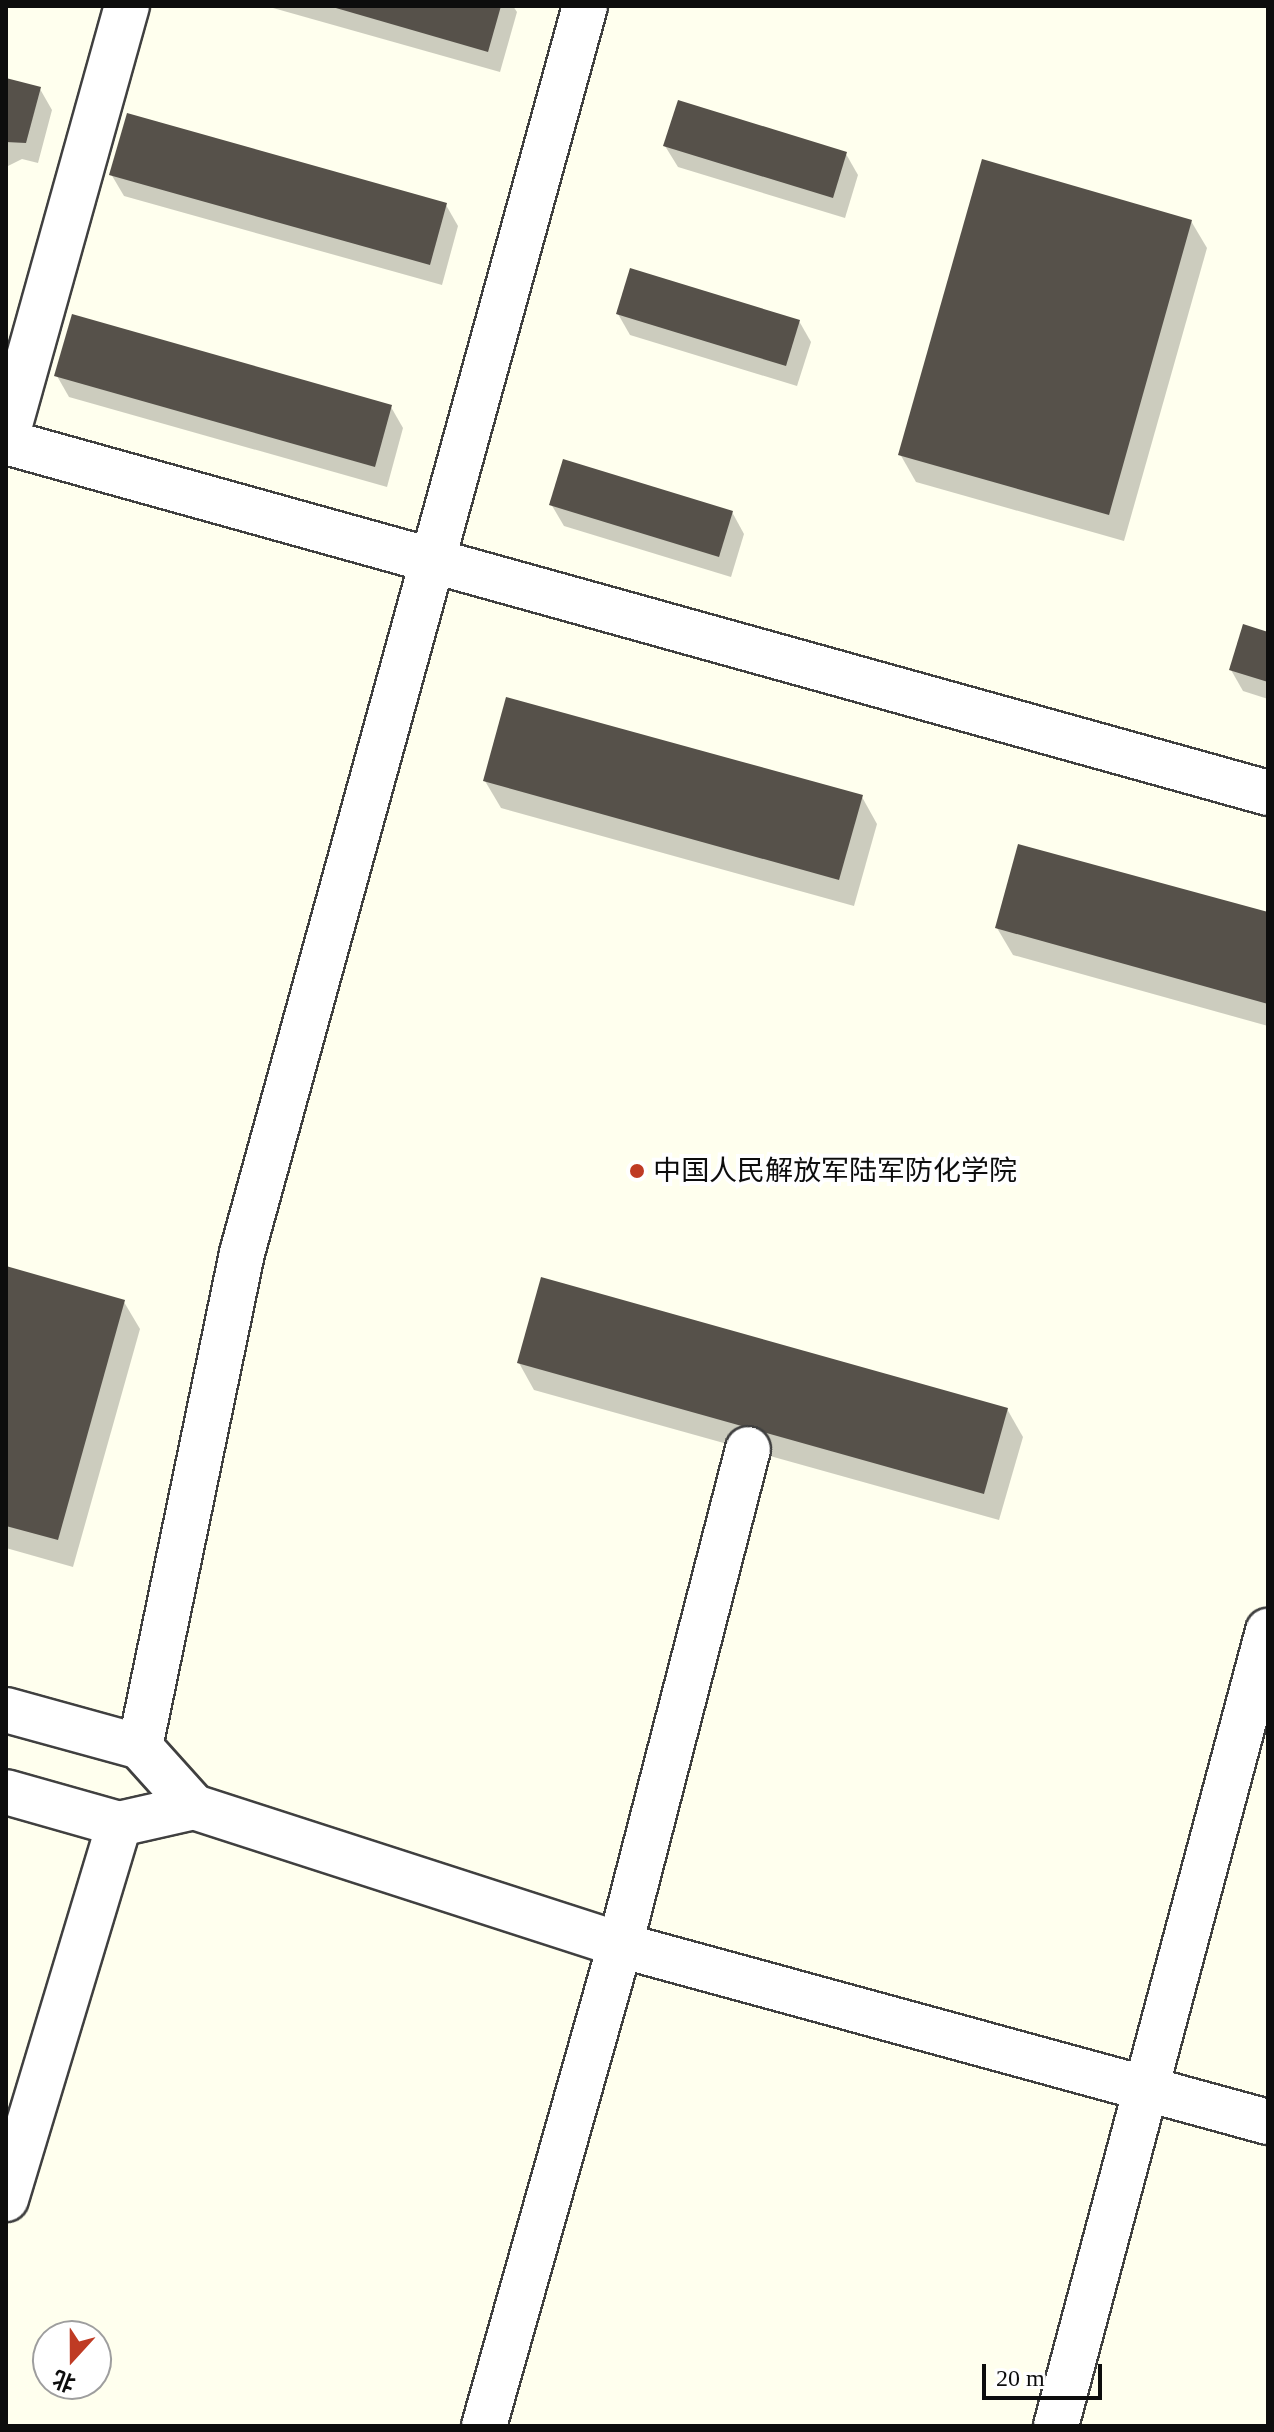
<!DOCTYPE html>
<html>
<head>
<meta charset="utf-8">
<style>
	body { margin:0 }
	#map { position:relative; width:1274px; height:2432px; overflow:hidden; background:#ffe; font-family:"Times New Roman","Noto Sans SC",serif }
	div>[style] { position:absolute }
	.shadow>* { inset:0; background:#0003 }
	.building>* { inset:0; background:#56514a }
	.roads { filter:drop-shadow(2px 0 #404040) drop-shadow(-2px 0 #404040) drop-shadow(0 2px #404040) drop-shadow(0 -2px #404040) }
	.minor>* { height:44px; margin:-22px; padding:0 22px; transform-origin:22px; border-radius:22px; background:#fff }
	.tertiary>* { height:44px; margin:-22px; padding:0 22px; transform-origin:22px; border-radius:22px; background:#fff }
	.dots>* { width:22px; height:22px; translate:-50% -50%; box-sizing:border-box; border:4px solid #fff; border-radius:50% }
	span { translate:-50% -50%; white-space:nowrap; text-align:center; line-height:1.15; -webkit-text-stroke:8px #fff; paint-order:stroke }
	.poi-label { font-size:28px; color:#0d0d0d }
	.left { translate:0 -50%; text-align:left }
	.frame { position:absolute; inset:0; border:8px solid #0d0d0d; pointer-events:none }
	.north { position:absolute; left:32px; top:2320px; width:80px; height:80px; box-sizing:border-box; background:#fff; border:2px solid #9e9e9e; border-radius:50%; rotate:201deg; font-size:22px; font-weight:700; line-height:32px; text-align:center; color:#0d0d0d }
	.north::after { content:''; display:block; margin:auto; width:28px; height:36px; background:#bf3b24; clip-path:polygon(50% 0,100% 100%,50% 72%,0 100%) }
	.scale { position:absolute; left:982px; top:2364px; width:120px; height:36px; box-sizing:border-box; border:4px solid #0d0d0d; border-top:0; padding-left:10px; font-size:24px; line-height:28px; white-space:nowrap; color:#0d0d0d; -webkit-text-stroke:6px #fff; paint-order:stroke }
</style>
</head>
<body>
<div id="map">
	<div class="shadow">
		<i style="clip-path:polygon(266px 6px,513px 6px,517px 12px,500px 72px)"></i>
		<i style="clip-path:polygon(6px 80px,40px 89px,52px 110px,38px 163px,22px 159px,6px 167px)"></i>
		<i style="clip-path:polygon(665px 146px,846px 154px,858px 175px,845px 218px,678px 167px)"></i>
		<i style="clip-path:polygon(111px 174px,446px 205px,458px 226px,442px 285px,124px 196px)"></i>
		<i style="clip-path:polygon(1191px 221px,1207px 248px,1124px 541px,916px 482px,900px 454px)"></i>
		<i style="clip-path:polygon(618px 314px,799px 321px,811px 342px,797px 386px,630px 335px)"></i>
		<i style="clip-path:polygon(57px 376px,391px 407px,403px 428px,387px 487px,69px 397px)"></i>
		<i style="clip-path:polygon(551px 504px,732px 512px,744px 534px,731px 577px,564px 526px)"></i>
		<i style="clip-path:polygon(1268px 634px,1268px 699px,1243px 691px,1231px 670px)"></i>
		<i style="clip-path:polygon(485px 781px,862px 797px,877px 824px,854px 906px,501px 808px)"></i>
		<i style="clip-path:polygon(1268px 915px,1268px 1026px,1013px 955px,997px 928px)"></i>
		<i style="clip-path:polygon(6px 1268px,124px 1302px,140px 1329px,73px 1567px,6px 1548px)"></i>
		<i style="clip-path:polygon(519px 1363px,1007px 1409px,1023px 1437px,999px 1520px,534px 1390px)"></i>
	</div>
	<div class="building">
		<i style="clip-path:polygon(329px 6px,501px 6px,488px 52px)"></i>
		<i style="clip-path:polygon(6px 78px,41px 87px,26px 143px,6px 142px)"></i>
		<i style="clip-path:polygon(678px 100px,847px 152px,833px 198px,663px 146px)"></i>
		<i style="clip-path:polygon(127px 113px,447px 203px,430px 265px,109px 175px)"></i>
		<i style="clip-path:polygon(982px 159px,1192px 220px,1109px 515px,898px 455px)"></i>
		<i style="clip-path:polygon(630px 268px,800px 320px,786px 366px,616px 314px)"></i>
		<i style="clip-path:polygon(72px 314px,392px 405px,375px 467px,54px 376px)"></i>
		<i style="clip-path:polygon(563px 459px,733px 511px,719px 557px,549px 505px)"></i>
		<i style="clip-path:polygon(1243px 624px,1268px 632px,1268px 682px,1229px 670px)"></i>
		<i style="clip-path:polygon(506px 697px,863px 795px,839px 880px,483px 781px)"></i>
		<i style="clip-path:polygon(1018px 844px,1268px 912px,1268px 1004px,995px 928px)"></i>
		<i style="clip-path:polygon(6px 1266px,125px 1300px,58px 1540px,6px 1526px)"></i>
		<i style="clip-path:polygon(541px 1277px,1008px 1408px,984px 1494px,517px 1363px)"></i>
	</div>
	<div class="roads">
		<div class="minor">
			<i style="left:6px;top:439px;width:450px;rotate:-74.4deg"></i>
			<i style="left:6px;top:442px;width:1310px;rotate:15.54deg"></i>
			<i style="left:140px;top:1747px;width:504px;rotate:-78.33deg"></i>
			<i style="left:242px;top:1253px;width:1293px;rotate:-74.62deg"></i>
			<i style="left:194px;top:1807px;width:448px;rotate:17.9deg"></i>
			<i style="left:620px;top:1945px;width:672px;rotate:15.28deg"></i>
			<i style="left:6px;top:2199px;width:392px;rotate:-73.2deg"></i>
			<i style="left:484px;top:2426px;width:500px;rotate:-74.2deg"></i>
			<i style="left:620px;top:1945px;width:512px;rotate:-75.53deg"></i>
			<i style="left:1056px;top:2426px;width:823px;rotate:-75.07deg"></i>
		</div>
		<div class="tertiary">
			<i style="left:6px;top:1710px;width:139px;rotate:15.4deg"></i>
			<i style="left:140px;top:1747px;width:81px;rotate:48deg"></i>
			<i style="left:194px;top:1807px;width:77px;rotate:167.2deg"></i>
			<i style="left:119px;top:1824px;width:117px;rotate:-164.2deg"></i>
		</div>
	</div>
	<div class="dots">
		<i style="left:637px;top:1171px;background:#bf3b24"></i>
	</div>
	<div class="poi-label">
		<span class="left" style="left:653px;top:1171px">中国人民解放军陆军防化学院</span>
	</div>
	<div class="frame"></div>
	<div class="north">北</div>
	<div class="scale">20 m</div>
</div>
</body>
</html>
